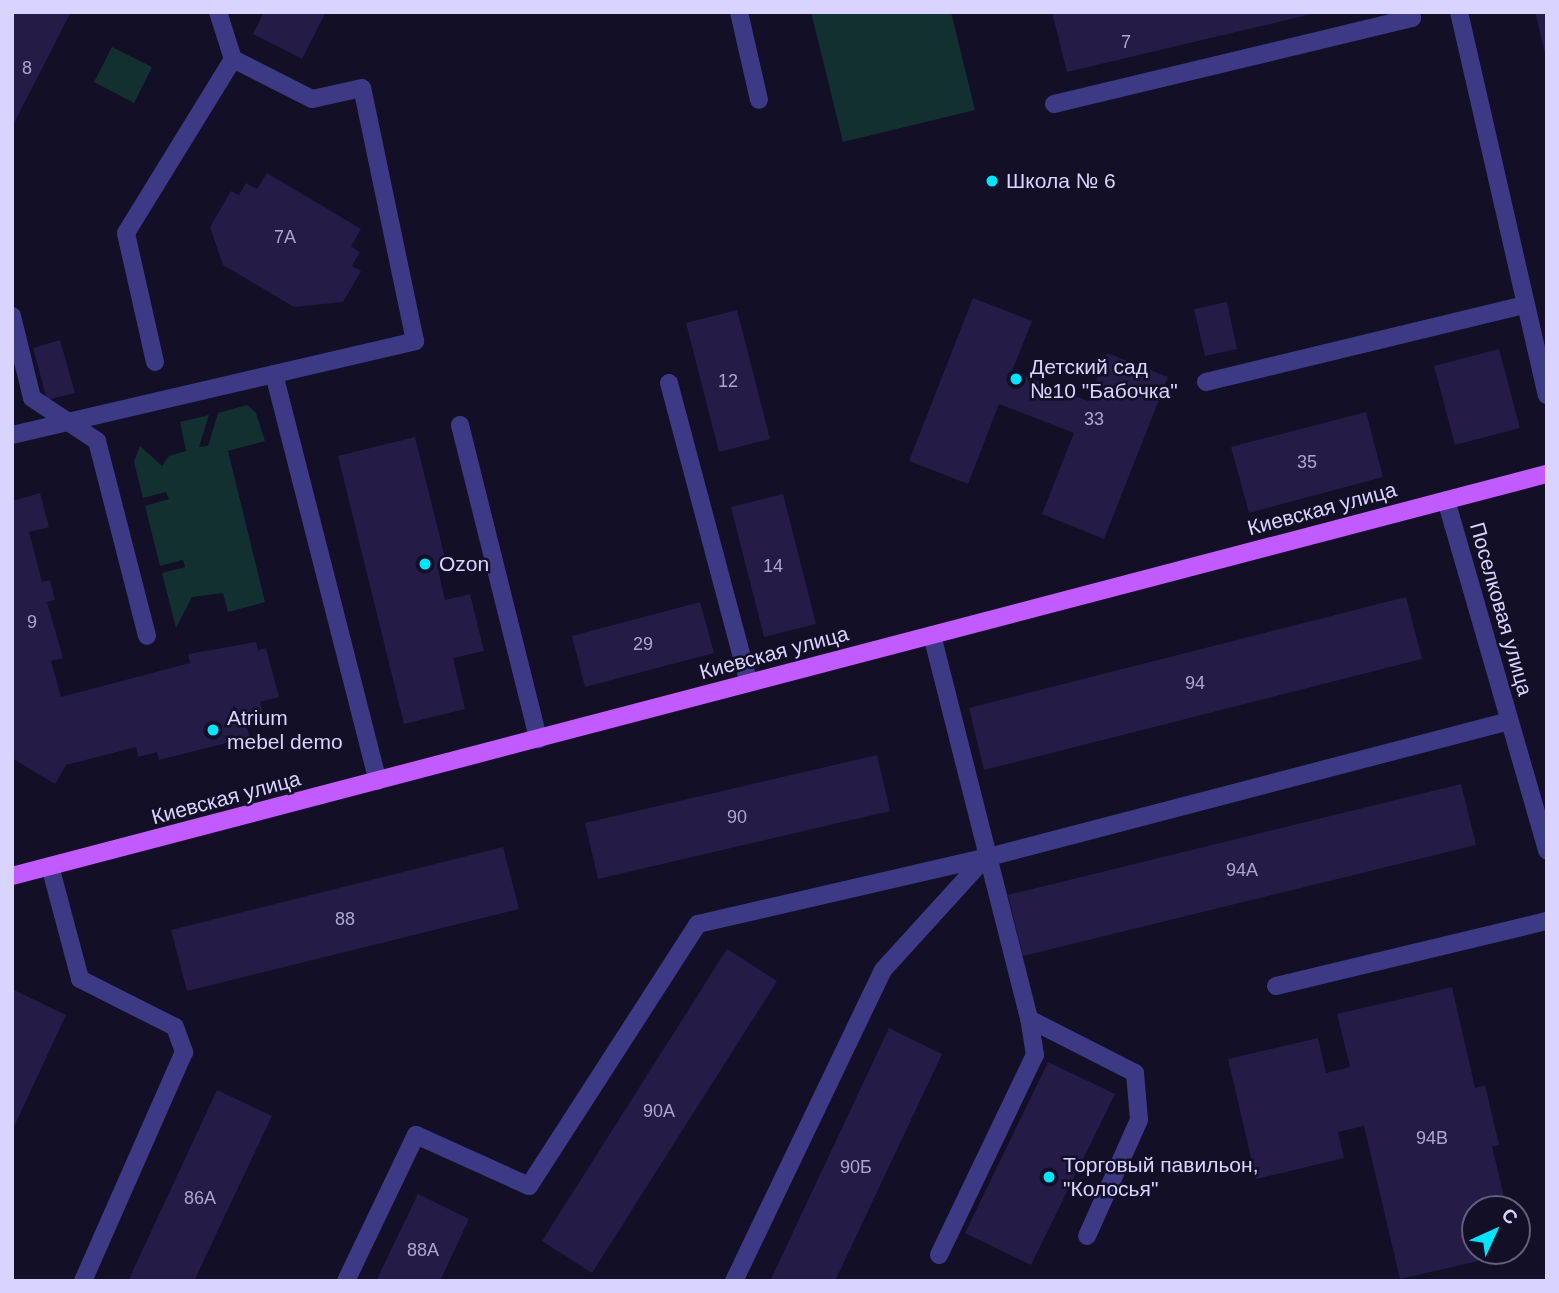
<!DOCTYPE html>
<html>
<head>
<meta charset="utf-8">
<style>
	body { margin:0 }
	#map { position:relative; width:1559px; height:1293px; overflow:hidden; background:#130f26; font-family:Helvetica,sans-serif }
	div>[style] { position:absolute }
	.green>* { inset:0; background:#12302f }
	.building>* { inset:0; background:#241b47 }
	.minor>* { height:18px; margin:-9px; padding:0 9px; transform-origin:9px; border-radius:9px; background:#3d3a85 }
	.major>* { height:18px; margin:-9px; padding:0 9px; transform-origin:9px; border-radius:9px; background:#c25bff }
	.dots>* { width:19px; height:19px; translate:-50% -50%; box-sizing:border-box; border:4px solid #130f26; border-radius:50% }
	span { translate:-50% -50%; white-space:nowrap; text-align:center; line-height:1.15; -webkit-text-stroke:5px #130f26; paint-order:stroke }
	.number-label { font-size:18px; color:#aca6d1 }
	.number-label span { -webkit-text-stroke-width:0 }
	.poi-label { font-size:21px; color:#d9d4ff }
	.left { translate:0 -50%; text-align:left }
	.street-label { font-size:21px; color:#d9d4ff }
	.frame { position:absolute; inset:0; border:14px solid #d9d4ff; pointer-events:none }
	.north { position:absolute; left:1461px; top:1195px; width:70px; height:70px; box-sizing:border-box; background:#130f26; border:2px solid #625e7d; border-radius:50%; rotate:45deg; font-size:19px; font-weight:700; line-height:28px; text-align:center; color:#d9d4ff }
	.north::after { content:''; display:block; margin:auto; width:24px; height:32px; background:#00e5ff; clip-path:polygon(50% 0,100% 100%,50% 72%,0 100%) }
</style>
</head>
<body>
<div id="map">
	<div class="green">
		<i style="clip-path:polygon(811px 12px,951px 12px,975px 110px,843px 142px)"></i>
		<i style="clip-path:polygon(112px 47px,152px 67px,134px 103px,94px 82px)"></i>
		<i style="clip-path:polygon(247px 405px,256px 413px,265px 441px,228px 451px,265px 602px,228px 612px,223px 593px,192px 597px,176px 628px,162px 573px,185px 567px,183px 560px,160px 566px,145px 506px,169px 499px,166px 492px,143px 498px,134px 462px,140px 446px,162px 466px,169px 456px,186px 451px,180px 422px,209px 415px,199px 447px,208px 446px,218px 413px)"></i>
	</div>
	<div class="building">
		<i style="clip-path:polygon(12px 12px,71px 12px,12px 127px)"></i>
		<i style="clip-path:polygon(264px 12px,326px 12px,302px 59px,253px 34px)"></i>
		<i style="clip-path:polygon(1052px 12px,1315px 12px,1316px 13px,1067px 72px)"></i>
		<i style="clip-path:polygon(1535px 12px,1547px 12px,1547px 57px,1546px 57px)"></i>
		<i style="clip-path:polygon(267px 173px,361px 229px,351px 246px,360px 252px,352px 266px,361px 271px,343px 302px,294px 307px,223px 265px,210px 227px,231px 191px,239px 195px,246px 183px,257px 189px)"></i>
		<i style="clip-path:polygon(973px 298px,1032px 321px,1012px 371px,1088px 401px,1107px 353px,1168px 377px,1104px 539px,1042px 514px,1074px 433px,999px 404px,968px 484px,909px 461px)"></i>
		<i style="clip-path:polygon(1227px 302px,1237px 349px,1205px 356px,1194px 309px)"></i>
		<i style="clip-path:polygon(737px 310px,770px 439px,719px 452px,686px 323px)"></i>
		<i style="clip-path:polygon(60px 340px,75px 393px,47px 400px,33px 348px)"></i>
		<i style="clip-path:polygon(1499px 349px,1520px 428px,1455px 445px,1434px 366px)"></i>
		<i style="clip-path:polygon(1366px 412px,1383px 477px,1249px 513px,1231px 447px)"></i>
		<i style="clip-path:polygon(415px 437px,446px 562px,437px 565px,445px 600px,470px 594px,484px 651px,453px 658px,465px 709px,404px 724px,338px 456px)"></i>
		<i style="clip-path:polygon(40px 493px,49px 527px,29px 532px,42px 582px,50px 580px,55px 600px,47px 602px,63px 658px,51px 661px,61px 697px,190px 663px,188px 654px,256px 642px,258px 650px,266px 648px,279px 697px,260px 702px,264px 717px,245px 722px,250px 737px,159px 760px,157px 752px,138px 757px,136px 747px,66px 765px,55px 784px,12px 758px,12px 501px)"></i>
		<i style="clip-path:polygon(783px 494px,816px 624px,764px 637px,731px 507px)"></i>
		<i style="clip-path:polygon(1406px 597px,1422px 659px,984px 770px,969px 708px)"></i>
		<i style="clip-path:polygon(700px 602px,714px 653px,585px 687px,572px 636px)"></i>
		<i style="clip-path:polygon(877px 755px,890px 811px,598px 879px,585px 823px)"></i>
		<i style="clip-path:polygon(1461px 784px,1476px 845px,1023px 956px,1008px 895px)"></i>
		<i style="clip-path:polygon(503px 847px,519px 909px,187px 991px,171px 930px)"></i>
		<i style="clip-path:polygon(727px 949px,777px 981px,592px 1273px,542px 1241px)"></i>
		<i style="clip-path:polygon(1452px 987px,1475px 1088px,1485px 1085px,1499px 1145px,1492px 1146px,1507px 1209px,1475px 1209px,1475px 1251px,1518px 1252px,1400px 1279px,1364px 1126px,1338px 1132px,1344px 1158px,1256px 1179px,1228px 1059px,1318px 1038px,1326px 1073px,1350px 1067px,1337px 1014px)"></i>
		<i style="clip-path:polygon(12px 989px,66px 1015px,12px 1131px)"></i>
		<i style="clip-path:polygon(889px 1028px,942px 1054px,835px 1281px,770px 1281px)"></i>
		<i style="clip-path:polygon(1048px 1062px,1115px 1094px,1031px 1265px,965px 1233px)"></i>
		<i style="clip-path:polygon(217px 1090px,272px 1116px,194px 1281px,128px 1281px)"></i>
		<i style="clip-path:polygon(418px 1194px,469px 1219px,440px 1281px,376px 1281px)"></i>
	</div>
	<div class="minor">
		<i style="left:739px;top:12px;width:90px;rotate:77.2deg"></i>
		<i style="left:1459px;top:12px;width:393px;rotate:77.1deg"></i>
		<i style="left:1054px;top:104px;width:368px;rotate:-13.5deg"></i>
		<i style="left:1412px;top:18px;width:6px;rotate:-99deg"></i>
		<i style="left:12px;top:316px;width:84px;rotate:76.3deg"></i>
		<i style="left:32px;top:398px;width:78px;rotate:33.5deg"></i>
		<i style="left:97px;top:441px;width:201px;rotate:75.6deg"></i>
		<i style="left:155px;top:362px;width:132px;rotate:-102.7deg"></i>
		<i style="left:126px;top:233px;width:204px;rotate:-58.4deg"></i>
		<i style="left:274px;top:374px;width:420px;rotate:75.7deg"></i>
		<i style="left:1206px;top:382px;width:328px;rotate:-13.6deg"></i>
		<i style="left:669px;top:383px;width:310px;rotate:75.1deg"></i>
		<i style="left:460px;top:425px;width:324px;rotate:76deg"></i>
		<i style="left:12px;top:435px;width:414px;rotate:-13.1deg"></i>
		<i style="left:415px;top:341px;width:258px;rotate:-101.8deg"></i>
		<i style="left:362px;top:88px;width:51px;rotate:167.6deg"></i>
		<i style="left:312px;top:99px;width:89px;rotate:-153.1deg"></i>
		<i style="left:233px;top:59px;width:49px;rotate:-107.7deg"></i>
		<i style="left:1446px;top:500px;width:365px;rotate:73.9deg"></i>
		<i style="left:932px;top:635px;width:396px;rotate:75.8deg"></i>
		<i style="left:1029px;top:1019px;width:119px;rotate:27deg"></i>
		<i style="left:1135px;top:1073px;width:47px;rotate:85.1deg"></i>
		<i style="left:1139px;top:1120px;width:127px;rotate:114.1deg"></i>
		<i style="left:50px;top:866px;width:117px;rotate:75.1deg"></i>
		<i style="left:80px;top:979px;width:106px;rotate:26.8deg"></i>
		<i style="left:175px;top:1027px;width:27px;rotate:70deg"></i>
		<i style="left:184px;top:1052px;width:250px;rotate:113.8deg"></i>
		<i style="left:1276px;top:986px;width:279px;rotate:-13.5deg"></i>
		<i style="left:939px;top:1255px;width:222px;rotate:-64.4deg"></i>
		<i style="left:1035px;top:1055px;width:36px;rotate:-99deg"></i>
		<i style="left:346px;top:1281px;width:162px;rotate:-64.4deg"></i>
		<i style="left:416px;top:1135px;width:124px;rotate:24.3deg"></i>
		<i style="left:529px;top:1186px;width:312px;rotate:-57.2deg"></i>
		<i style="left:698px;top:924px;width:294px;rotate:-13deg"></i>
		<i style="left:985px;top:858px;width:542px;rotate:-14.65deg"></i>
		<i style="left:734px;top:1281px;width:345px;rotate:-64.4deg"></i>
		<i style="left:883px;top:970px;width:151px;rotate:-47.7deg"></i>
	</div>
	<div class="major">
		<i style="left:12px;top:876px;width:1587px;rotate:-14.68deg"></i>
	</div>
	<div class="dots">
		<i style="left:992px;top:181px;background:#00e5ff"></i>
		<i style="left:1016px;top:379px;background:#00e5ff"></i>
		<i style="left:425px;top:564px;background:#00e5ff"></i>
		<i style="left:213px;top:730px;background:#00e5ff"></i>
		<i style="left:1049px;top:1177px;background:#00e5ff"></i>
	</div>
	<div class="number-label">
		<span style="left:1126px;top:42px">7</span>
		<span style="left:27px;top:68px">8</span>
		<span style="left:285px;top:237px">7А</span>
		<span style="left:728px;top:381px">12</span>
		<span style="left:1094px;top:419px">33</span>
		<span style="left:1307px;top:462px">35</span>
		<span style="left:773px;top:566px">14</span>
		<span style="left:32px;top:622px">9</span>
		<span style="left:643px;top:644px">29</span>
		<span style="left:1195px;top:683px">94</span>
		<span style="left:737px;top:817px">90</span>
		<span style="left:1242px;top:870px">94А</span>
		<span style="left:345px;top:919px">88</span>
		<span style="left:659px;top:1111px">90А</span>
		<span style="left:1432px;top:1138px">94В</span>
		<span style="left:856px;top:1167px">90Б</span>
		<span style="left:200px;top:1198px">86А</span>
		<span style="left:423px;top:1250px">88А</span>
	</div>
	<div class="poi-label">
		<span class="left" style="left:1006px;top:181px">Школа № 6</span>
		<span class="left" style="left:1030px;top:379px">Детский сад<br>№10 "Бабочка"</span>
		<span class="left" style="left:439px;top:564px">Ozon</span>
		<span class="left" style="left:227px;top:730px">Atrium<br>mebel demo</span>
		<span class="left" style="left:1063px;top:1177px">Торговый павильон,<br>"Колосья"</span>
	</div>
	<div class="street-label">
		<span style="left:1322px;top:509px;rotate:-15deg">Киевская улица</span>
		<span style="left:1501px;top:609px;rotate:74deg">Поселковая улица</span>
		<span style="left:774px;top:653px;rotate:-15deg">Киевская улица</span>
		<span style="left:226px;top:798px;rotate:-15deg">Киевская улица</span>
	</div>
	<div class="frame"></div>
	<div class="north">С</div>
</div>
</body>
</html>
